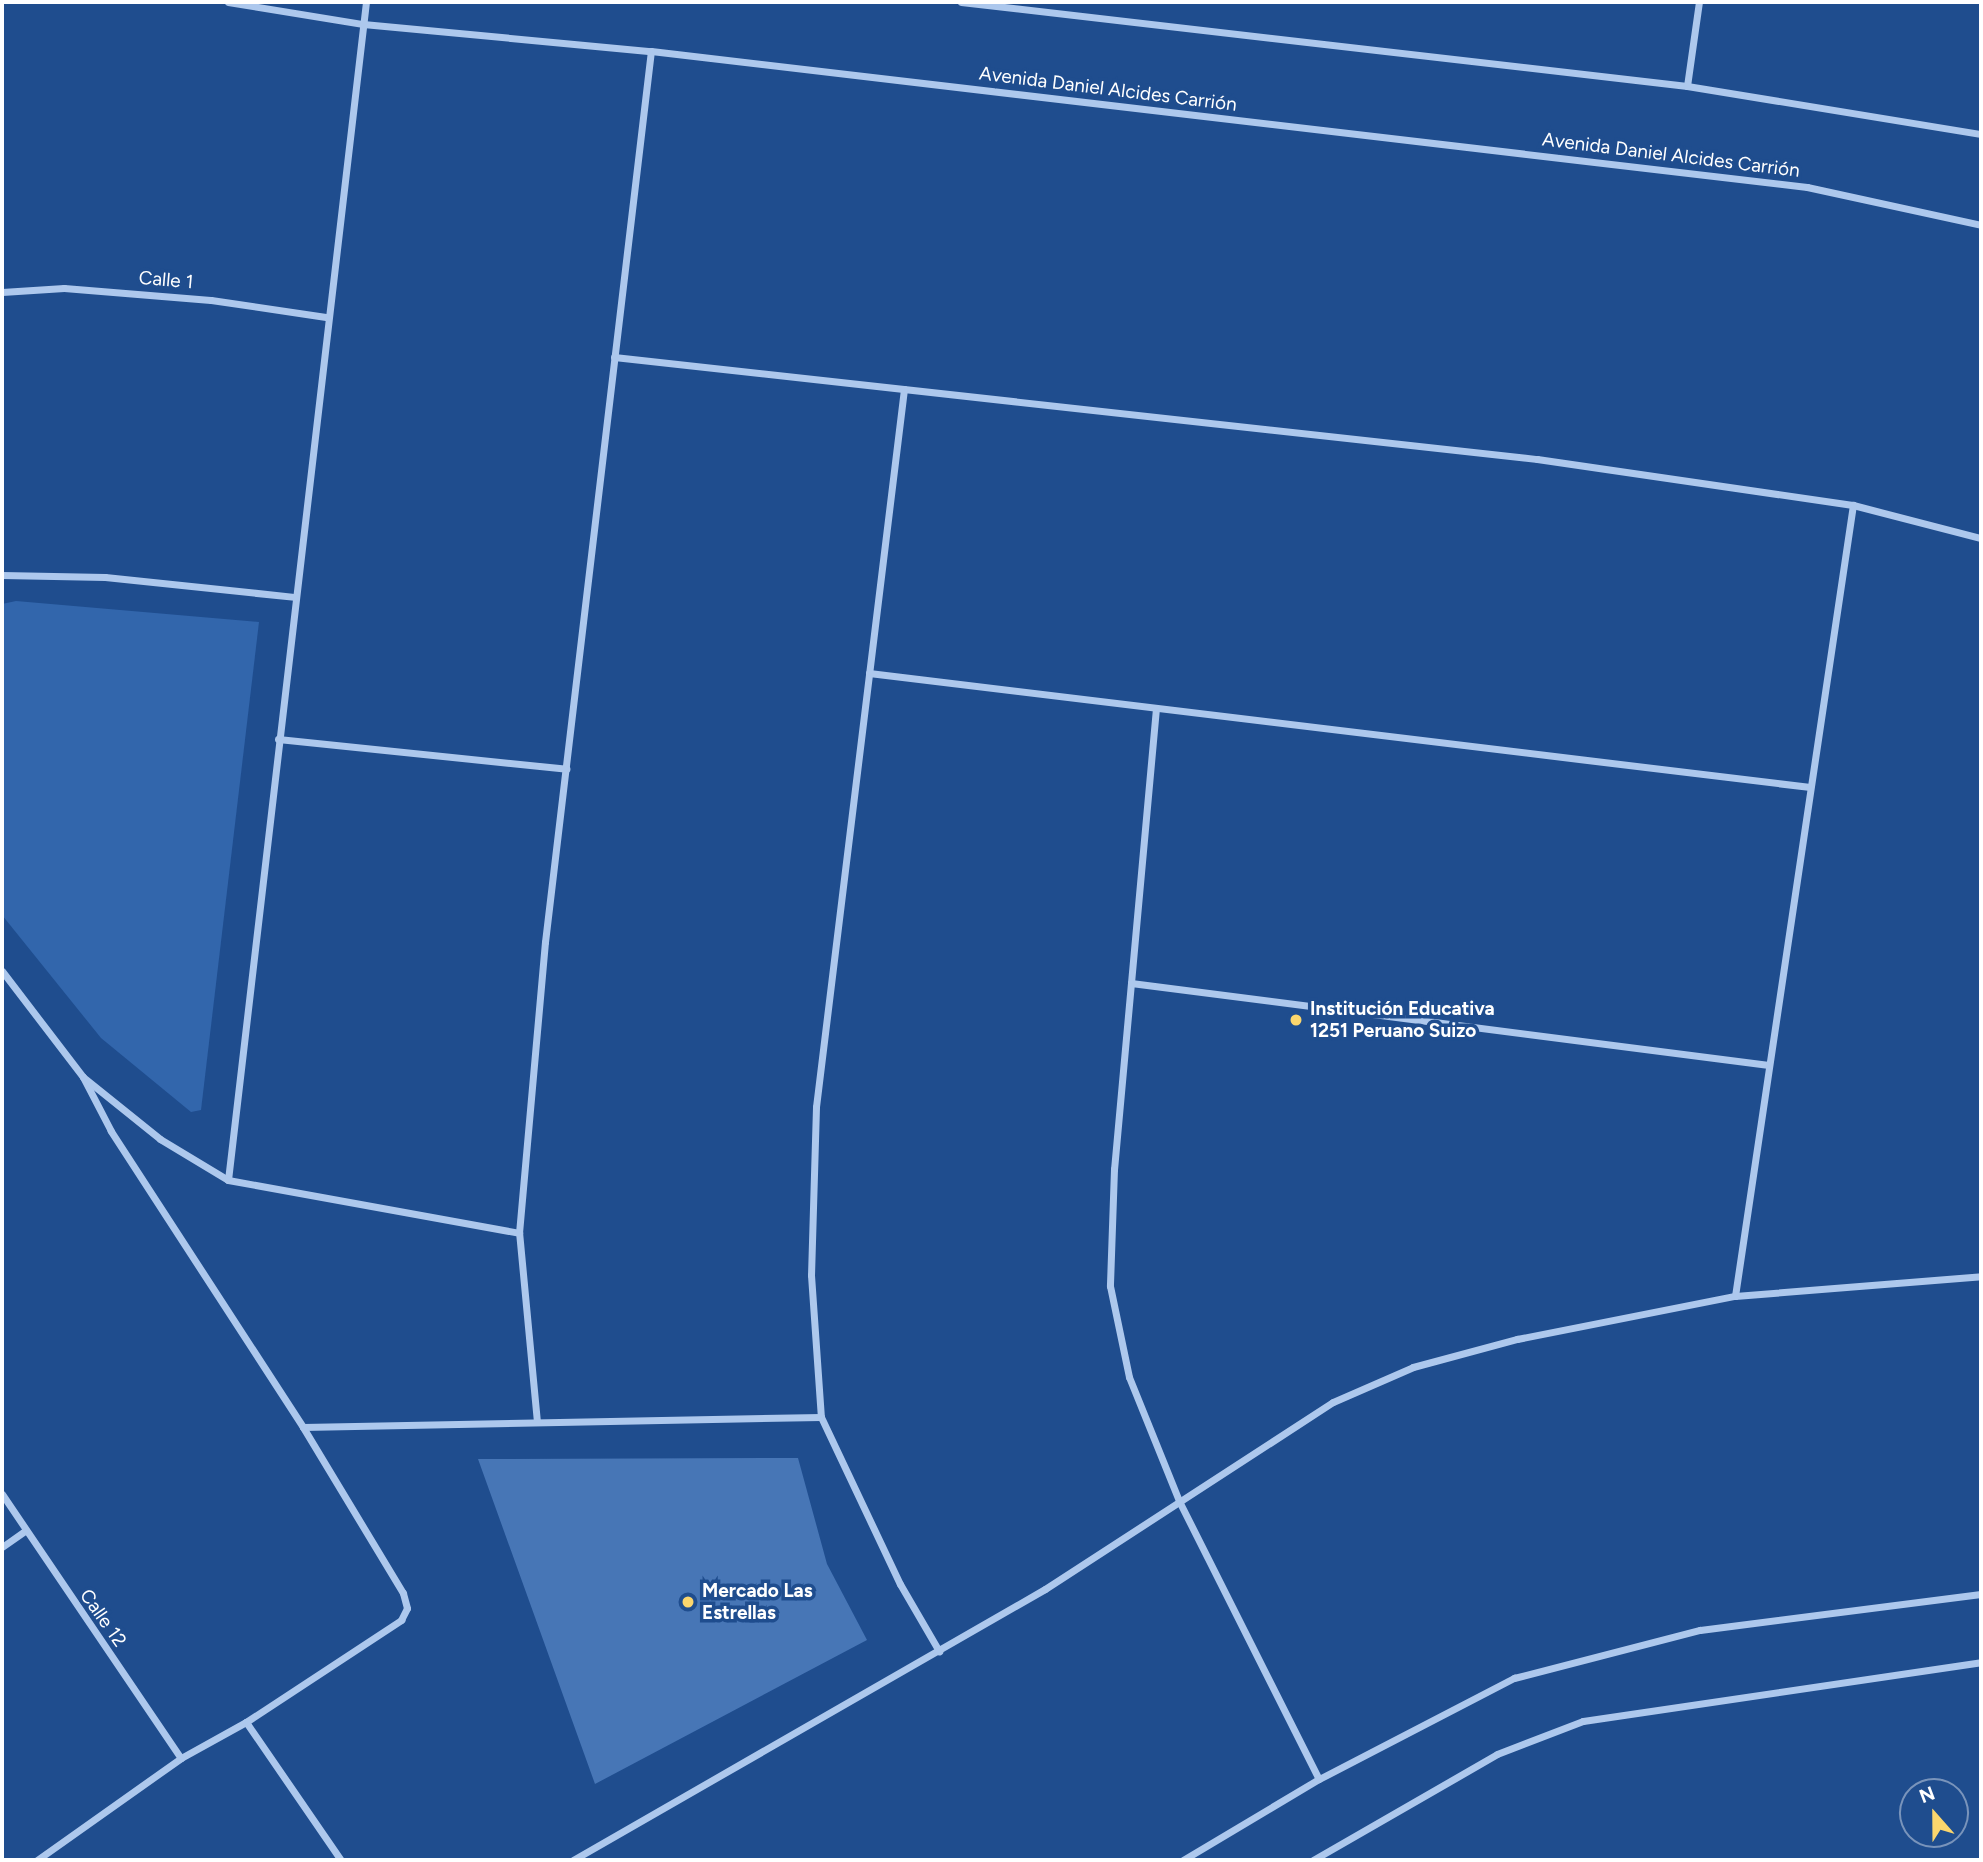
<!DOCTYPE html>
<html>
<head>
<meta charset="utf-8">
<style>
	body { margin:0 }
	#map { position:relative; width:1983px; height:1862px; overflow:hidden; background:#1f4d8e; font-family:Figtree,sans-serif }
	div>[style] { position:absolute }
	.green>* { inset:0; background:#3266ac }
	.building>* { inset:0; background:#4776b6 }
	.street>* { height:7px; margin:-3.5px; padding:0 3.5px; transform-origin:3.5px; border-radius:3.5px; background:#adc8ed }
	.dots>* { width:19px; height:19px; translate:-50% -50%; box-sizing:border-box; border:4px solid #1f4d8e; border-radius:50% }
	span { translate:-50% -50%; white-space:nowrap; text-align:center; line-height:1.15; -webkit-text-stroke:7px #1f4d8e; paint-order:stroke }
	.street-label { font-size:19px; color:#fff }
	.poi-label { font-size:19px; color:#fff; font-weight:700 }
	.left { translate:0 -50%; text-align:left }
	.frame { position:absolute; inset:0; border:4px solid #fff; pointer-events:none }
	.north { position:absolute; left:1899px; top:1778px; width:70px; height:70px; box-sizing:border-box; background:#1f4d8e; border:2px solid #7994bb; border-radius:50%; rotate:339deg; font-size:19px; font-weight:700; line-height:28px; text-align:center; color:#fff }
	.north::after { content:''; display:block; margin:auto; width:24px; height:32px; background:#fbd66d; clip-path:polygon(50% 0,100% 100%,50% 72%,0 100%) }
</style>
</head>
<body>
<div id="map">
	<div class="green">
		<i style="clip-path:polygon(16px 601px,259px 622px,201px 1110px,191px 1112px,101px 1038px,2px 915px,2px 604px)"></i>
	</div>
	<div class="building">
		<i style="clip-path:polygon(798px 1458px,827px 1564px,867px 1640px,595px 1784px,478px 1459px)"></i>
	</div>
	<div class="street">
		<i style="left:228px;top:2px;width:137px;rotate:9.3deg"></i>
		<i style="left:363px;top:24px;width:289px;rotate:5.4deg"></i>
		<i style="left:651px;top:51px;width:1164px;rotate:6.71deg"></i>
		<i style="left:1807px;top:187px;width:178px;rotate:12.3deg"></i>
		<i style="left:961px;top:2px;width:731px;rotate:6.6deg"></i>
		<i style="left:1687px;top:86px;width:298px;rotate:9.3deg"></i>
		<i style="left:1687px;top:86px;width:85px;rotate:-81.9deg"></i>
		<i style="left:2px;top:292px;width:62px;rotate:-3.7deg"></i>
		<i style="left:64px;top:288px;width:147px;rotate:4.7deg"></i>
		<i style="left:211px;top:300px;width:116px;rotate:8.4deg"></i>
		<i style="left:614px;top:357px;width:929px;rotate:6.31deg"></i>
		<i style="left:1537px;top:459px;width:319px;rotate:8.3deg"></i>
		<i style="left:1853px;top:505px;width:132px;rotate:14.5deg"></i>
		<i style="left:904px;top:389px;width:723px;rotate:96.99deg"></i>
		<i style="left:816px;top:1107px;width:168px;rotate:91.7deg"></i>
		<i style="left:811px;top:1275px;width:142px;rotate:86deg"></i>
		<i style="left:821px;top:1417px;width:185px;rotate:64.7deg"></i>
		<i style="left:900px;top:1584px;width:78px;rotate:59.8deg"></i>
		<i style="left:2px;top:575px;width:103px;rotate:1.1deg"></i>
		<i style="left:105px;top:577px;width:190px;rotate:6deg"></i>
		<i style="left:869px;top:673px;width:948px;rotate:6.91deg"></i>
		<i style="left:1156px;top:708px;width:463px;rotate:95.2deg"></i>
		<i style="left:1114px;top:1169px;width:117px;rotate:92deg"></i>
		<i style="left:1110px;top:1286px;width:93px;rotate:78.2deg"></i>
		<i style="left:1129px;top:1377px;width:134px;rotate:68deg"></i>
		<i style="left:1179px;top:1501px;width:311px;rotate:63.3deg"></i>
		<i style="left:278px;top:739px;width:290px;rotate:5.9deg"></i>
		<i style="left:2px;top:971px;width:133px;rotate:52.6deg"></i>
		<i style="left:83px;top:1077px;width:99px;rotate:38.8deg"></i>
		<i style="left:160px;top:1139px;width:79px;rotate:31.1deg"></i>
		<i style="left:228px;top:1180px;width:296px;rotate:10.3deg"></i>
		<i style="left:1131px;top:983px;width:643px;rotate:7.32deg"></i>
		<i style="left:228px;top:1180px;width:1186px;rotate:-83.32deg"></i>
		<i style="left:1735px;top:1296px;width:800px;rotate:-81.52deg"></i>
		<i style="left:537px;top:1422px;width:190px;rotate:-95.4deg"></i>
		<i style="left:519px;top:1233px;width:292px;rotate:-84.9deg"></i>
		<i style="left:545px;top:942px;width:897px;rotate:-83.22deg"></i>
		<i style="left:303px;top:1427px;width:518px;rotate:-1.11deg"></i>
		<i style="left:2px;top:1494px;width:319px;rotate:55.9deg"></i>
		<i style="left:2px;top:1547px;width:28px;rotate:-35deg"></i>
		<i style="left:246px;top:1722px;width:168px;rotate:55.5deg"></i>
		<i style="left:37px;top:1860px;width:176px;rotate:-35.3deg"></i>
		<i style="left:181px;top:1758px;width:74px;rotate:-29deg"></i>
		<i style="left:246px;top:1722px;width:186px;rotate:-33.3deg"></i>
		<i style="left:401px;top:1620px;width:13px;rotate:-63deg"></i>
		<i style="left:407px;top:1608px;width:16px;rotate:-105deg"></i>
		<i style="left:403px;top:1593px;width:194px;rotate:-121.1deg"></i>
		<i style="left:303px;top:1427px;width:353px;rotate:-123deg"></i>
		<i style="left:111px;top:1131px;width:61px;rotate:-117.4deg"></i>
		<i style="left:573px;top:1860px;width:544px;rotate:-29.86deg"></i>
		<i style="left:1045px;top:1589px;width:343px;rotate:-33deg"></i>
		<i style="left:1333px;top:1402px;width:87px;rotate:-23.6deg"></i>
		<i style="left:1413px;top:1367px;width:108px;rotate:-15.1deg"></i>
		<i style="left:1517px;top:1339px;width:222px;rotate:-11.2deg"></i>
		<i style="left:1735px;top:1296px;width:247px;rotate:-4.6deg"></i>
		<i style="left:1183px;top:1860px;width:158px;rotate:-30.8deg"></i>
		<i style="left:1319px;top:1779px;width:220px;rotate:-27.4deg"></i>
		<i style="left:1514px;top:1678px;width:192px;rotate:-14.5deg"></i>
		<i style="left:1700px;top:1630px;width:283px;rotate:-7.3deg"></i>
		<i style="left:1313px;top:1860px;width:212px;rotate:-29.9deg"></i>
		<i style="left:1497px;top:1754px;width:92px;rotate:-21deg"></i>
		<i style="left:1583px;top:1721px;width:402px;rotate:-8.4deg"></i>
	</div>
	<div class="dots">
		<i style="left:1296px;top:1020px;background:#fbd66d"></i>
		<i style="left:688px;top:1602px;background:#fbd66d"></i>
	</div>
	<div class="street-label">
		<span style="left:1108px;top:89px;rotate:7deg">Avenida Daniel Alcides Carrión</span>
		<span style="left:1671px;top:155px;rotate:7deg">Avenida Daniel Alcides Carrión</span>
		<span style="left:166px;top:280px;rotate:5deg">Calle 1</span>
		<span style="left:103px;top:1618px;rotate:55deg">Calle 12</span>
	</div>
	<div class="poi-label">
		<span class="left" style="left:1310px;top:1020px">Institución Educativa<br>1251 Peruano Suizo</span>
		<span class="left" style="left:702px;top:1602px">Mercado Las<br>Estrellas</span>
	</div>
	<div class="frame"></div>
	<div class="north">N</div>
</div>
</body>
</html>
